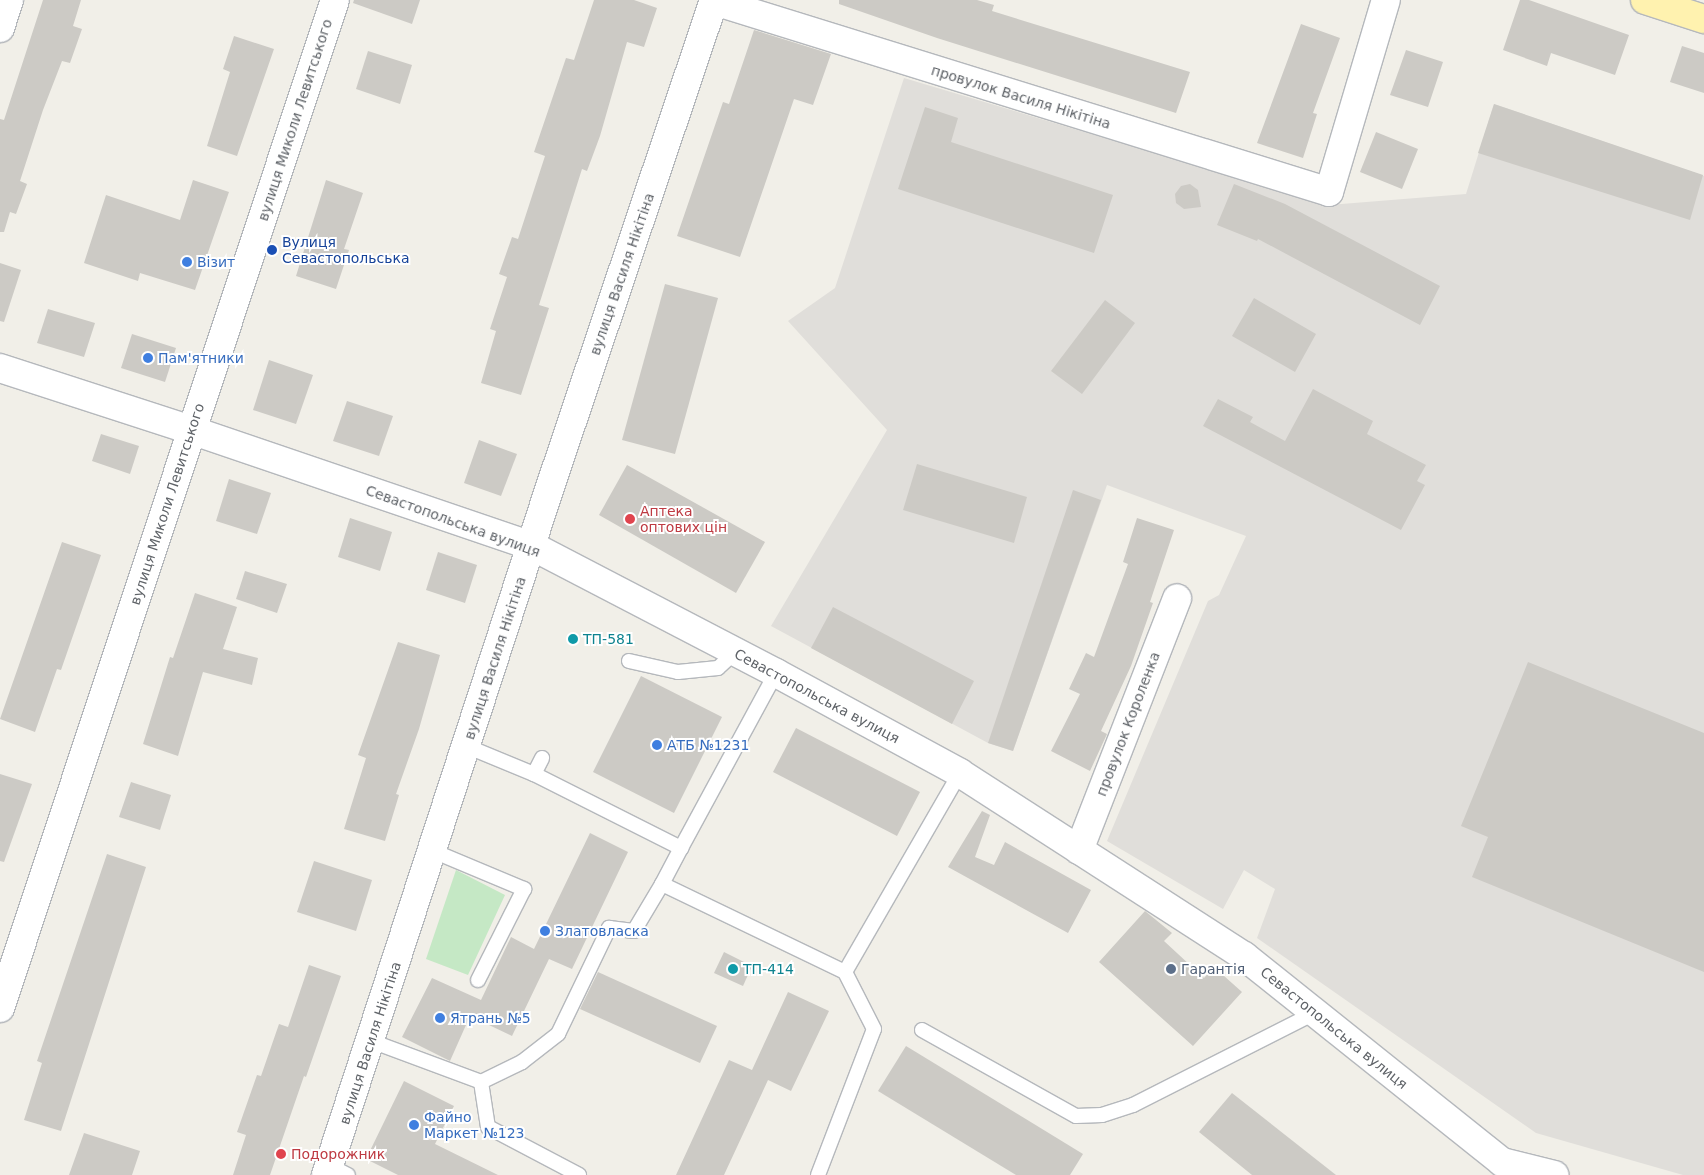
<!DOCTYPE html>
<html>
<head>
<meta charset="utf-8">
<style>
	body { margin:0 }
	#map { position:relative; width:1704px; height:1175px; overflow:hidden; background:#f1efe8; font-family:"DejaVu Sans",sans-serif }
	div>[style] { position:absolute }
	.industrial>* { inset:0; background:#e0deda }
	.green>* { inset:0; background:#c5e8c5 }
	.building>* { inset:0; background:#cccac5 }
	.roads { filter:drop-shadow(1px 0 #b5b8bc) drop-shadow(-1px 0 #b5b8bc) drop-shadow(0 1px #b5b8bc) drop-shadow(0 -1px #b5b8bc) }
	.lane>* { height:14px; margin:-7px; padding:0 7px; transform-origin:7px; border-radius:7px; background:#fff }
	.street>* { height:28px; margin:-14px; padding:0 14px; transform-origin:14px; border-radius:14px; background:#fff }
	.secondary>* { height:28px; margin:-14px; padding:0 14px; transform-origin:14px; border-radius:14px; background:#fff }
	.primary>* { height:28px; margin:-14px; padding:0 14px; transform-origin:14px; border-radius:14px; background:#fff2af }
	.dots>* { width:14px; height:14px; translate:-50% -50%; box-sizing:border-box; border:2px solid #fff; border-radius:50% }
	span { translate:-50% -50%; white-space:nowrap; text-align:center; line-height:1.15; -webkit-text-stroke:4px #fff; paint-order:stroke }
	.street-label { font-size:14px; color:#5f6368 }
	.transit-label { font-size:14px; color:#164399 }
	.left { translate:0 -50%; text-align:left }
	.shop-label { font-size:14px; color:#366cbe }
	.health-label { font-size:14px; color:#be3a42 }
	.culture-label { font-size:14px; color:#0d838f }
	.service-label { font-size:14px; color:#4e5e75 }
</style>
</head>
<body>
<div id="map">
	<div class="industrial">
		<i style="clip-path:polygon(904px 78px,1329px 205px,1466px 194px,1494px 104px,1704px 176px,1704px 1175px,1683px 1175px,1536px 1133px,1257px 938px,1275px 889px,1244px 870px,1223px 909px,1107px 841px,1208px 601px,1219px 595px,1246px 536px,1107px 485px,1013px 751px,988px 743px,771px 626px,887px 430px,788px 321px,835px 288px)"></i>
	</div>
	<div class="green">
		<i style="clip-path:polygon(456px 870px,505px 895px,468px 975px,426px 959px)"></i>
	</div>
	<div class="building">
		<i style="clip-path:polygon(43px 0,81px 0,73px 26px,82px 29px,70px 63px,62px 61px,43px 110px,20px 181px,27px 184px,16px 214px,10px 212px,4px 232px,0 232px,0 119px,4px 120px)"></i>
		<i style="clip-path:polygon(354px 0,420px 0,412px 24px,353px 3px)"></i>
		<i style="clip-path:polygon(594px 0,634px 0,657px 8px,644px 47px,627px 42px,600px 136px,587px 171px,582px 169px,539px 305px,549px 308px,521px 395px,481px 383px,496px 331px,490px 329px,507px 277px,499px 274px,512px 237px,518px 239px,545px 156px,534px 152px,566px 58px,574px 60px)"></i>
		<i style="clip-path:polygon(839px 0,977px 0,994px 5px,992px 11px,1190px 72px,1176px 113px,937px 38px,839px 4px)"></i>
		<i style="clip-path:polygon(1520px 0,1529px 0,1629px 35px,1615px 75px,1551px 53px,1547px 66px,1503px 50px)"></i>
		<i style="clip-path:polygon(1301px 24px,1340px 38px,1313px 113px,1317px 114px,1303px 158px,1257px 143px)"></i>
		<i style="clip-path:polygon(754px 30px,831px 54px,813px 105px,794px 99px,740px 257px,677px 236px,723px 102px,729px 104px)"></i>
		<i style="clip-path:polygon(234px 36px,274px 49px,237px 156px,207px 146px,230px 72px,223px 69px)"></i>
		<i style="clip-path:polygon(1682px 46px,1704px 53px,1704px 93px,1670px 82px)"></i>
		<i style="clip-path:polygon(1406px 50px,1443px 62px,1428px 107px,1390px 95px)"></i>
		<i style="clip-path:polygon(368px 51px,412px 65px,400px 104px,356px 89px)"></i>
		<i style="clip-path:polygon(1494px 104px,1703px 175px,1690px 220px,1478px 153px)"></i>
		<i style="clip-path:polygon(925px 107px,958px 118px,951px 142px,1113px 195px,1094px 253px,898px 189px)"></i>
		<i style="clip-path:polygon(1376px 132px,1418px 149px,1402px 189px,1360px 172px)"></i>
		<i style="clip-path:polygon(193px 180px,229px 192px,195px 290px,140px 273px,138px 281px,84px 263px,106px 195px,180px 220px)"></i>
		<i style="clip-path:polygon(326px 180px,363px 193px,344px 249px,349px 250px,336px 289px,296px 276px)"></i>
		<i style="clip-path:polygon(1190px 184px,1198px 190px,1201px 207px,1184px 209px,1176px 203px,1175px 194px,1181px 186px)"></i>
		<i style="clip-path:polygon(1234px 184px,1285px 204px,1440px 286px,1420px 325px,1258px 239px,1257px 241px,1217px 225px)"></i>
		<i style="clip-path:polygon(0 263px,21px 270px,4px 322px,0 321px)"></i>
		<i style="clip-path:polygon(665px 284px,718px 298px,675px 454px,622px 440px)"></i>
		<i style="clip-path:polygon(1254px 298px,1316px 334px,1295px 372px,1232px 336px)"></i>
		<i style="clip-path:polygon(1105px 300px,1135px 323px,1082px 394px,1051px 371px)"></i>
		<i style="clip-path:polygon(48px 309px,95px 323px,84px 357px,37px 343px)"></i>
		<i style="clip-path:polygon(132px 334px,176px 348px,165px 382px,121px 368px)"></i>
		<i style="clip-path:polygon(269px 360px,313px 375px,296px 424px,253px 410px)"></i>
		<i style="clip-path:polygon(1313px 389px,1373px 421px,1367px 434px,1426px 465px,1417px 481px,1425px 485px,1401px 530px,1203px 426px,1218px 399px,1253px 417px,1250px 422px,1285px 441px)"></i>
		<i style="clip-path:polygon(347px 401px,393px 416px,379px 456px,333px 441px)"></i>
		<i style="clip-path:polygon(101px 434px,139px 446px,130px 474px,92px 461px)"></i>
		<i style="clip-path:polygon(479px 440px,517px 454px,501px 496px,464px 483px)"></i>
		<i style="clip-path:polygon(917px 464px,1027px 497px,1014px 543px,903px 510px)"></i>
		<i style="clip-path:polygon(627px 465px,765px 542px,736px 593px,599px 515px)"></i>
		<i style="clip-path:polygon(229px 479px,271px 493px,257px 534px,216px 521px)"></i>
		<i style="clip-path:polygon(1073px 490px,1101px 500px,1013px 751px,988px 743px)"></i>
		<i style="clip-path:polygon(350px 518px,392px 532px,380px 571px,338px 557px)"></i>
		<i style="clip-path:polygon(1137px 518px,1174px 530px,1150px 602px,1153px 603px,1131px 666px,1101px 731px,1107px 734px,1090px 771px,1051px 751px,1080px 694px,1069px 689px,1086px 653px,1094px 657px,1128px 564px,1123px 562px)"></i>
		<i style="clip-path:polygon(62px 542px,101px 555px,61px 670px,57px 669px,35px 732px,0 719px)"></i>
		<i style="clip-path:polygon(438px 552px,477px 565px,465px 603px,426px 590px)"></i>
		<i style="clip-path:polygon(245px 571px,287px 584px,277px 613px,236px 599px)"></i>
		<i style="clip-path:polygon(195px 593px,237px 607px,223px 649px,258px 658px,252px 685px,203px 672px,178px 756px,143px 744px,170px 657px,173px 658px)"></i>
		<i style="clip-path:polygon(833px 607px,974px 681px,952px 724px,811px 648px)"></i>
		<i style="clip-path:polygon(398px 642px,440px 655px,419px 729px,396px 794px,399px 795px,385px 841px,344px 829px,366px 758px,358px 755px)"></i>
		<i style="clip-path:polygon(1528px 662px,1704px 733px,1704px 972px,1472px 877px,1488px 837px,1461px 826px)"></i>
		<i style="clip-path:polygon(641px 676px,722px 717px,674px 813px,593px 772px)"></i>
		<i style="clip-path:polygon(796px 728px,920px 792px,897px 836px,773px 772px)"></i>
		<i style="clip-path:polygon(0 774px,32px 784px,4px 862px,0 861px)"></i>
		<i style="clip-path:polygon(131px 782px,171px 795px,160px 830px,119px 817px)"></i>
		<i style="clip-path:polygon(982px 811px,990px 815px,975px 857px,994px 865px,1005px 842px,1091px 890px,1068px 933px,948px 867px)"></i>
		<i style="clip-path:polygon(590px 833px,628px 852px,572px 969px,549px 959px,512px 1036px,470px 1016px,450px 1061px,402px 1037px,432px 978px,481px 1000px,511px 937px,534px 949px)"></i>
		<i style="clip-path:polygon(107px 854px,146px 867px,61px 1131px,24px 1120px,42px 1063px,37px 1061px)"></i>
		<i style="clip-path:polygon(314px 861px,372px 880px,356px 931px,297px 912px)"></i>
		<i style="clip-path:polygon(1145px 911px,1172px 933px,1164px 941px,1204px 978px,1214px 967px,1242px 992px,1193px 1046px,1099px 962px)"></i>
		<i style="clip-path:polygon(724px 952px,752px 966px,743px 986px,714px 973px)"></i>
		<i style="clip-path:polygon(309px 965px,341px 976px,306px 1077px,304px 1076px,270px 1175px,233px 1175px,246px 1135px,237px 1132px,257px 1075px,261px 1076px,279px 1024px,288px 1027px)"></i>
		<i style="clip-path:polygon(598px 972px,717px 1026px,700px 1063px,580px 1009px)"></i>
		<i style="clip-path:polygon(788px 992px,829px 1011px,791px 1091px,768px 1080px,724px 1175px,676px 1175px,729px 1060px,752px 1070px)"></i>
		<i style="clip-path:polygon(906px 1046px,1083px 1154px,1070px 1175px,1016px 1175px,878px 1091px)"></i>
		<i style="clip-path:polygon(404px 1081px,454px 1106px,435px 1144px,498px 1175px,398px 1175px,366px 1159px)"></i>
		<i style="clip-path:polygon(1232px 1093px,1336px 1175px,1252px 1175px,1199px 1132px)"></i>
		<i style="clip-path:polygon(84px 1133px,140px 1151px,132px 1175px,69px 1175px)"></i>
	</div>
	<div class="roads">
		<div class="lane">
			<i style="left:629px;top:661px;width:50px;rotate:12.7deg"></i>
			<i style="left:678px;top:672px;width:40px;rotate:-5.7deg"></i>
			<i style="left:718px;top:668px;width:23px;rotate:-43deg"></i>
			<i style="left:466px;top:746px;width:74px;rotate:22.4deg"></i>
			<i style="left:534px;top:774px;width:165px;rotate:26.7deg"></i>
			<i style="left:681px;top:848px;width:41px;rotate:117.8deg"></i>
			<i style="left:534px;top:774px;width:18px;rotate:-63deg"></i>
			<i style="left:681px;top:848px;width:199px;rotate:-61.5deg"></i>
			<i style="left:433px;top:851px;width:99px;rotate:22.7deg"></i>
			<i style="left:524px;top:889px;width:102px;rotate:116.8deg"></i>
			<i style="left:922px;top:1030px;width:176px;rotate:29.2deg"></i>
			<i style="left:1076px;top:1116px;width:26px;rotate:-2deg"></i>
			<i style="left:1102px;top:1115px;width:33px;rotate:-18deg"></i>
			<i style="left:1133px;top:1105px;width:203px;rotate:-26.9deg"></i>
			<i style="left:371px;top:1041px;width:117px;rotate:20.4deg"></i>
			<i style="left:481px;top:1082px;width:46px;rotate:81.2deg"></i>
			<i style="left:488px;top:1127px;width:103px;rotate:27.8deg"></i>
			<i style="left:481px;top:1082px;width:46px;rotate:-26deg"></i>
			<i style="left:522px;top:1062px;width:46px;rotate:-37.9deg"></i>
			<i style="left:558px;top:1034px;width:118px;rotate:-64.3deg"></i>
			<i style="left:609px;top:928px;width:25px;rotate:7deg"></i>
			<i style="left:634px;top:931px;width:55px;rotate:-59.2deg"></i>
			<i style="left:662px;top:884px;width:203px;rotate:25.7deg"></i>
			<i style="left:330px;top:1166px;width:20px;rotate:27deg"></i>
			<i style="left:818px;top:1175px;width:156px;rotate:-69deg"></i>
			<i style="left:874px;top:1029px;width:64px;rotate:-117deg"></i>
			<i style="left:845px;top:972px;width:230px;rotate:-60deg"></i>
		</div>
		<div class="street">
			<i style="left:714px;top:1px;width:644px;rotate:17.25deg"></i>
			<i style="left:1329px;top:192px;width:200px;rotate:-73.5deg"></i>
			<i style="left:0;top:28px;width:29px;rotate:-72deg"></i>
			<i style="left:0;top:368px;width:201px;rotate:18deg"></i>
			<i style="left:1079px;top:850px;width:270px;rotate:-68.7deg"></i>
		</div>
		<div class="secondary">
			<i style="left:191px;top:430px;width:360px;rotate:18.8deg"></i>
			<i style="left:532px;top:546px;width:275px;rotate:27.5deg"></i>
			<i style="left:776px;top:673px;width:209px;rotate:28.5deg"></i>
			<i style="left:960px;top:773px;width:338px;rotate:32.8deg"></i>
			<i style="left:1244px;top:956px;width:330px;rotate:38.6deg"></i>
			<i style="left:1502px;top:1162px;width:54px;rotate:14deg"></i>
			<i style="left:0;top:1008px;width:1062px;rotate:-71.62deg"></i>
			<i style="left:326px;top:1175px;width:711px;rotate:-71.97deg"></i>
			<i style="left:546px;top:499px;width:527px;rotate:-71.39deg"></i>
		</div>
		<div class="primary">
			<i style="left:1645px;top:0;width:62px;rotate:17.9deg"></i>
		</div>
	</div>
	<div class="dots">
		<i style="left:272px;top:250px;background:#1a4fb4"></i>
		<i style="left:187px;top:262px;background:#3f7fe0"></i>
		<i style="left:148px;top:358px;background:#3f7fe0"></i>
		<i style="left:630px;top:519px;background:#e0444e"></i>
		<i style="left:573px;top:639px;background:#0f9aa8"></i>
		<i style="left:657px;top:745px;background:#3f7fe0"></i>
		<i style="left:545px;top:931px;background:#3f7fe0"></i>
		<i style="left:733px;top:969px;background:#0f9aa8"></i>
		<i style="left:1171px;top:969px;background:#5c6f8a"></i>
		<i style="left:440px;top:1018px;background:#3f7fe0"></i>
		<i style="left:414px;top:1125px;background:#3f7fe0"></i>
		<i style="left:281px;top:1154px;background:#e0444e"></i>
	</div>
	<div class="street-label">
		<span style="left:1021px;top:97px;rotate:17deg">провулок Василя Нікітіна</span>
		<span style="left:295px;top:120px;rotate:-72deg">вулиця Миколи Левитського</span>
		<span style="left:622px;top:274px;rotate:-71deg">вулиця Василя Нікітіна</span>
		<span style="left:167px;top:504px;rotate:-72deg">вулиця Миколи Левитського</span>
		<span style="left:453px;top:521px;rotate:20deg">Севастопольська вулиця</span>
		<span style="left:495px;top:658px;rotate:-72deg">вулиця Василя Нікітіна</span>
		<span style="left:817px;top:696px;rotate:28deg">Севастопольська вулиця</span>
		<span style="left:1128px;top:724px;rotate:-69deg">провулок Короленка</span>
		<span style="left:1334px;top:1028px;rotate:39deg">Севастопольська вулиця</span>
		<span style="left:370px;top:1043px;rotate:-72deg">вулиця Василя Нікітіна</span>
	</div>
	<div class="transit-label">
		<span class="left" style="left:282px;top:250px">Вулиця<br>Севастопольська</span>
	</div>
	<div class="shop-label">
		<span class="left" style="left:197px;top:262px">Візит</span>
		<span class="left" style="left:158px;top:358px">Пам'ятники</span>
		<span class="left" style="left:667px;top:745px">АТБ №1231</span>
		<span class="left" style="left:555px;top:931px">Златовласка</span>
		<span class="left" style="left:450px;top:1018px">Ятрань №5</span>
		<span class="left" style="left:424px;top:1125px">Файно<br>Маркет №123</span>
	</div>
	<div class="health-label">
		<span class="left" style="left:640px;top:519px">Аптека<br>оптових цін</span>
		<span class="left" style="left:291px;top:1154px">Подорожник</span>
	</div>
	<div class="culture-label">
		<span class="left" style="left:583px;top:639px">ТП-581</span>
		<span class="left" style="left:743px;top:969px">ТП-414</span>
	</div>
	<div class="service-label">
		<span class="left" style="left:1181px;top:969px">Гарантія</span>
	</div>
</div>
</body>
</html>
